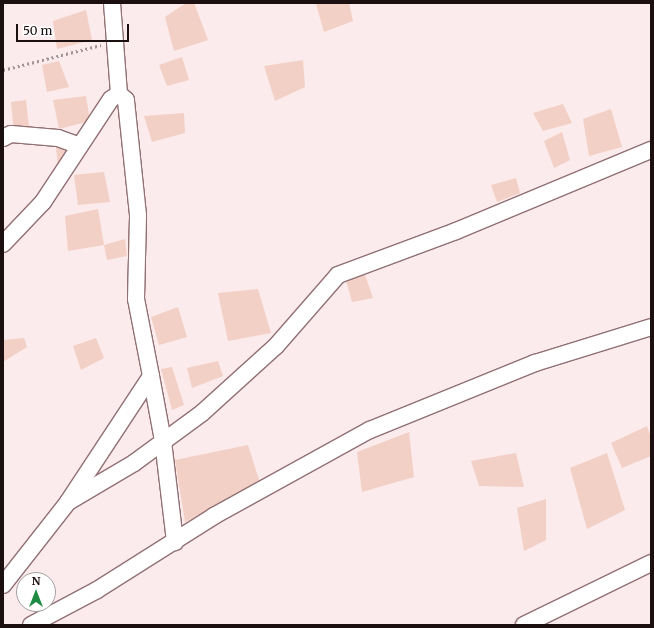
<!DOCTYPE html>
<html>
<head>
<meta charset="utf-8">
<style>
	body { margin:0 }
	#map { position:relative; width:654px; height:628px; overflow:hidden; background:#fbebec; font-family:Merriweather,serif }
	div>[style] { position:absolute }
	.building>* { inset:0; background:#f3d0c5 }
	.path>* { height:2.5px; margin-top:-1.25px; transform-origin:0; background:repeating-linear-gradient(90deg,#a29394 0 2px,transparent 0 5px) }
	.roads { filter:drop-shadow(1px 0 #917074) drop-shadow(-1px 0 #917074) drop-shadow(0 1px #917074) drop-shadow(0 -1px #917074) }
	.minor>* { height:16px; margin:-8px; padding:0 8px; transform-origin:8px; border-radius:8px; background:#fff }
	span { translate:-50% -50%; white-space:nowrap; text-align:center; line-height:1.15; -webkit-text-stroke:3.5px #fff; paint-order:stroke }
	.frame { position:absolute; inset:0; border:4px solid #1b0f10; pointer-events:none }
	.north { position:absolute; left:16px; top:572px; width:40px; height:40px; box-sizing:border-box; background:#fff; border:1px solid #a49f9f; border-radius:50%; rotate:0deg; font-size:11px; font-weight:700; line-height:16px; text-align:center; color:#1b0f10 }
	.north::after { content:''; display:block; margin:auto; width:14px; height:18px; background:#1f8b42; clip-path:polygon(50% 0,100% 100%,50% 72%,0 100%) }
	.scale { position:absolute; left:16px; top:24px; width:113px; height:18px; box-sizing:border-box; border:2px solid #1b0f10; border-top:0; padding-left:5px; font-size:12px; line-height:14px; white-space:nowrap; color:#1b0f10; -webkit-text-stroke:3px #fff; paint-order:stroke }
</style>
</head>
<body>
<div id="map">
	<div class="building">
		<i style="clip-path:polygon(186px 3px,194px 3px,208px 40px,174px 51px,165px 17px)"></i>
		<i style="clip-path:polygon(349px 3px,353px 21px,324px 32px,316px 4px)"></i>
		<i style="clip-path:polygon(86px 10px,92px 40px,57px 49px,53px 21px)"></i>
		<i style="clip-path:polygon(182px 57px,189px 80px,167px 86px,159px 65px)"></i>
		<i style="clip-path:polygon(303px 60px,305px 87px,275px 101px,264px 66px)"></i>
		<i style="clip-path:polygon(59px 61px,69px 87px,47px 92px,42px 65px)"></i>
		<i style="clip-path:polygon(86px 96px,90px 121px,59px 129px,53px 100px)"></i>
		<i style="clip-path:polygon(26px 100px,29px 127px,14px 132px,11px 102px)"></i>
		<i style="clip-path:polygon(563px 104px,572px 123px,543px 131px,533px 113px)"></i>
		<i style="clip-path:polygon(611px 109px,622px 147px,589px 156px,583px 119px)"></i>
		<i style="clip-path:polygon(184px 113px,185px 133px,152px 142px,144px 116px)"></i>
		<i style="clip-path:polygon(562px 132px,570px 160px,554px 168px,544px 141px)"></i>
		<i style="clip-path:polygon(71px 145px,59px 176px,56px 147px)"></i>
		<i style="clip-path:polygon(104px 172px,110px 202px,78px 205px,74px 175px)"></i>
		<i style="clip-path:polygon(516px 178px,520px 193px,497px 202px,491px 185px)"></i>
		<i style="clip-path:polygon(98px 209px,104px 245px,68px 251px,65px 216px)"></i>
		<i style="clip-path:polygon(125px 239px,127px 256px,107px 260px,104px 245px)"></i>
		<i style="clip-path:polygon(363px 269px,373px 298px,352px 302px,345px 277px)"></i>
		<i style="clip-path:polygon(258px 289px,271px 333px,228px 341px,218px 293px)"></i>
		<i style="clip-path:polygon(178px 307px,187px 337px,159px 345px,151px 317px)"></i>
		<i style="clip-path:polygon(24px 338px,27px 347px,3px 362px,3px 340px)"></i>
		<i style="clip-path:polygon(96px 338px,104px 358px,81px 370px,73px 346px)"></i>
		<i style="clip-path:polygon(218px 361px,223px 376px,192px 388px,187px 368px)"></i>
		<i style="clip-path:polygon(172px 367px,184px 405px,172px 410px,161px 369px)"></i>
		<i style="clip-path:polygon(647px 426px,651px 438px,651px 456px,622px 468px,611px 443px)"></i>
		<i style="clip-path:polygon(409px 432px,414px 477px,362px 492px,357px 452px)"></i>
		<i style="clip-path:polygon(248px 445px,260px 483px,185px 522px,175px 460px)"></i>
		<i style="clip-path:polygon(516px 453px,524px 487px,479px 486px,471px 461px)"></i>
		<i style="clip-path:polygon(607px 453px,625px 510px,587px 529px,570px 468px)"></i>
		<i style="clip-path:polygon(546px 499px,546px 540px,524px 551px,517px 508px)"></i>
	</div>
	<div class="path">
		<i style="left:3px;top:70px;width:101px;rotate:-14.3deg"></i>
	</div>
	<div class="roads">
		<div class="minor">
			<i style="left:112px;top:3px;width:91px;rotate:85.6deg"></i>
			<i style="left:3px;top:138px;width:9px;rotate:-27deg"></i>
			<i style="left:11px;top:134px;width:47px;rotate:4.9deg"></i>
			<i style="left:58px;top:138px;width:23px;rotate:20deg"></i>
			<i style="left:3px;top:244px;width:58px;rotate:-46.4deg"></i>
			<i style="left:43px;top:202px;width:123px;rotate:-56.6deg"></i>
			<i style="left:111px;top:99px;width:9px;rotate:-32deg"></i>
			<i style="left:151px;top:376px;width:66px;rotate:79.5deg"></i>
			<i style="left:163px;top:441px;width:102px;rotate:83.2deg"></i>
			<i style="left:68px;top:502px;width:77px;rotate:-30.6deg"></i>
			<i style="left:134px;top:463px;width:84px;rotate:-36.3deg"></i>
			<i style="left:202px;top:413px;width:100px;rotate:-42.2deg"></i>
			<i style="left:276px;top:346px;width:94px;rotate:-48.9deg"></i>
			<i style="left:338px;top:275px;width:126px;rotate:-20.4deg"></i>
			<i style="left:456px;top:231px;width:211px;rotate:-22.6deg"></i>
			<i style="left:3px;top:585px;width:105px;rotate:-51.9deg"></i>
			<i style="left:68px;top:502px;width:151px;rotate:-56.6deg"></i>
			<i style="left:151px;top:376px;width:78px;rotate:-101deg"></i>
			<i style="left:136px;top:299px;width:84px;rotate:-88.6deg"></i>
			<i style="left:138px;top:215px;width:116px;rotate:-96deg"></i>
			<i style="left:126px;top:100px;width:9px;rotate:-139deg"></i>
			<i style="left:31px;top:625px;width:75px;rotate:-27.9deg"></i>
			<i style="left:97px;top:590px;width:138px;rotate:-32.3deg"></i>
			<i style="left:214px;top:516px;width:178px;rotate:-28.9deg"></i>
			<i style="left:370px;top:430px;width:178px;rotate:-22.1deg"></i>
			<i style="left:535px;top:363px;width:121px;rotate:-17.2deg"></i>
			<i style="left:524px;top:625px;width:141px;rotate:-26deg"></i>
		</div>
	</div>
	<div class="frame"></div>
	<div class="north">N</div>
	<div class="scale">50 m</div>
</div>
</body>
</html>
